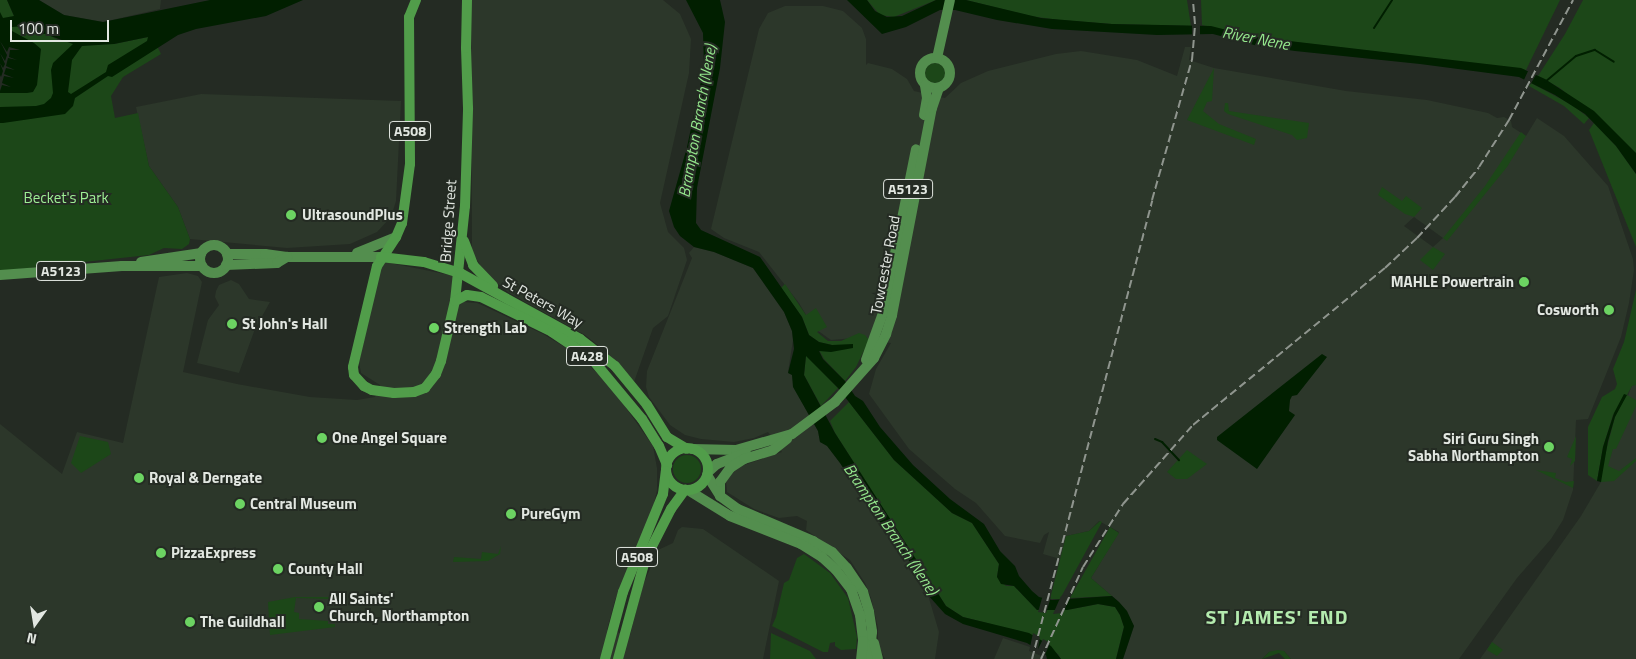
<!DOCTYPE html>
<html>
<head>
<meta charset="utf-8">
<style>
	body { margin:0 }
	#map { position:relative; width:1636px; height:659px; overflow:hidden; background:#242b23; font-family:"Titillium Web",sans-serif }
	div>[style] { position:absolute }
	.built>* { inset:0; background:#2c372a }
	.green>* { inset:0; background:#1c4718 }
	.round { border-radius:50% }
	.water>* { inset:0; background:#011f00 }
	.pier>* { inset:0; background:#242b23 }
	.stream>* { height:2px; margin:-1px; padding:0 1px; transform-origin:1px; border-radius:1px; background:#011f00 }
	.primary>* { height:10px; margin:-5px; padding:0 5px; transform-origin:5px; border-radius:5px; background:#538e4e }
	.primary>.ring { margin:-5px; padding:0; box-sizing:content-box; background:none; border:10px solid #538e4e; border-radius:50% }
	.trunk>* { height:10px; margin:-5px; padding:0 5px; transform-origin:5px; border-radius:5px; background:#519d4a }
	.trunk>.ring { margin:-5px; padding:0; box-sizing:content-box; background:none; border:10px solid #519d4a; border-radius:50% }
	.rail>* { height:2px; margin-top:-1px; transform-origin:0; background:repeating-linear-gradient(90deg,#8f958e 0 8px,transparent 0 12px) }
	.dots>* { width:14px; height:14px; translate:-50% -50%; box-sizing:border-box; border:2px solid #242b23; border-radius:50% }
	span { translate:-50% -50%; white-space:nowrap; text-align:center; line-height:1.15; -webkit-text-stroke:4px #242b23; paint-order:stroke }
	.shield-label span { padding:1px 4px; background:#242b23; border:1px solid; border-radius:4px; -webkit-text-stroke-width:0 }
	.shield-label { font-size:14px; color:#e2e7e1; font-weight:700 }
	.park-label { font-size:15px; color:#9eef95 }
	.poi-label { font-size:15px; color:#e2e7e1; font-weight:700 }
	.left { translate:0 -50%; text-align:left }
	.right { translate:-100% -50%; text-align:right }
	.street-label { font-size:15px; color:#e2e7e1 }
	.water-label { font-size:16px; color:#94e68c; font-style:italic }
	.district-label { font-size:20px; color:#b4ebae; font-weight:700; letter-spacing:1px }
	.north { position:absolute; left:10px; top:599px; width:50px; height:50px; -webkit-text-stroke:4px #242b23; paint-order:stroke; rotate:193deg; font-size:14px; font-weight:700; line-height:20px; text-align:center; color:#e2e7e1 }
	.north::after { content:''; display:block; margin:auto; width:18px; height:22px; background:#e2e7e1; clip-path:polygon(50% 0,100% 100%,50% 72%,0 100%) }
	.scale { position:absolute; left:10px; top:20px; width:99px; height:22px; box-sizing:border-box; border:2px solid #e2e7e1; border-top:0; padding-left:6px; font-size:15px; line-height:18px; white-space:nowrap; color:#e2e7e1; -webkit-text-stroke:4px #242b23; paint-order:stroke }
</style>
</head>
<body>
<div id="map">
	<div class="built">
		<i style="clip-path:polygon(39px 0,161px 0,160px 9px,103px 22px,64px 15px)"></i>
		<i style="clip-path:polygon(471px 0,663px 0,680px 14px,691px 39px,689px 73px,660px 203px,668px 232px,684px 248px,687px 260px,668px 316px,653px 328px,634px 382px,605px 351px,585px 335px,509px 293px,485px 273px,474px 255px,472px 249px)"></i>
		<i style="clip-path:polygon(evenodd,785px 6px,823px 6px,843px 11px,862px 28px,866px 39px,866px 65px,868px 63px,892px 69px,907px 79px,914px 91px,945px 98px,961px 83px,988px 71px,1056px 54px,1081px 51px,1137px 60px,1177px 76px,1185px 47px,1191px 47px,1189px 60px,1214px 68px,1346px 91px,1427px 100px,1488px 113px,1497px 118px,1504px 117px,1511px 121px,1512px 127px,1526px 136px,1537px 118px,1564px 136px,1608px 186px,1633px 259px,1634px 270px,1629px 303px,1621px 337px,1588px 419px,1576px 420px,1573px 490px,1563px 520px,1551px 539px,1517px 578px,1459px 659px,1291px 659px,1284px 651px,1269px 652px,1262px 659px,1123px 659px,1134px 626px,1119px 602px,1091px 578px,1119px 532px,1099px 521px,1089px 531px,1066px 536px,1060px 559px,1043px 554px,1049px 532px,1044px 535px,1040px 543px,1005px 536px,976px 503px,955px 489px,909px 449px,869px 394px,876px 369px,891px 343px,855px 338px,831px 340px,814px 328px,799px 303px,759px 252px,724px 238px,711px 229px,759px 29px,768px 13px,785px 6px,1414px 217px,1443px 238px,1433px 247px,1404px 226px,1414px 217px)"></i>
		<i style="clip-path:polygon(201px 94px,401px 101px,396px 201px,391px 217px,377px 232px,350px 244px,287px 248px,190px 239px,178px 207px,149px 166px,136px 107px)"></i>
		<i style="clip-path:polygon(694px 247px,714px 252px,753px 268px,784px 312px,792px 331px,793px 340px,788px 372px,792px 375px,794px 387px,818px 431px,820px 442px,827px 445px,840px 463px,871px 510px,913px 566px,928px 595px,939px 632px,935px 659px,885px 659px,878px 645px,878px 628px,871px 598px,865px 583px,850px 560px,806px 530px,807px 521px,797px 516px,779px 518px,754px 509px,727px 492px,726px 482px,734px 471px,744px 465px,782px 452px,768px 432px,754px 438px,734px 442px,701px 439px,685px 435px,670px 425px,649px 397px,646px 387px,647px 371px,692px 258px,689px 253px)"></i>
		<i style="clip-path:polygon(385px 262px,455px 276px,451px 301px,477px 303px,484px 306px,543px 334px,578px 355px,609px 384px,653px 446px,657px 468px,657px 490px,653px 508px,615px 600px,607px 630px,630px 635px,643px 585px,658px 550px,673px 543px,678px 530px,682px 527px,703px 529px,779px 581px,763px 659px,0 659px,0 424px,62px 474px,77px 432px,123px 443px,159px 277px,187px 273px,198px 276px,202px 282px,183px 372px,237px 384px,310px 397px,357px 400px,375px 397px,380px 385px,361px 373px,359px 362px,380px 270px)"></i>
		<i style="clip-path:polygon(231px 280px,239px 284px,249px 299px,270px 302px,255px 329px,239px 373px,197px 363px,208px 320px,219px 305px,215px 297px,216px 291px,219px 285px)"></i>
		<i style="clip-path:polygon(1632px 385px,1636px 385px,1636px 659px,1480px 659px,1581px 516px,1601px 482px,1602px 466px)"></i>
		<i style="clip-path:polygon(1003px 638px,1030px 647px,1029px 651px,1044px 657px,1043px 659px,994px 659px)"></i>
	</div>
	<div class="green">
		<i style="clip-path:polygon(0 0,7px 0,14px 16px,39px 34px,45px 33px,60px 41px,114px 44px,148px 37px,157px 46px,161px 54px,123px 77px,111px 96px,115px 118px,138px 113px,149px 166px,178px 207px,190px 239px,189px 244px,182px 249px,164px 248px,149px 255px,0 271px)"></i>
		<i style="clip-path:polygon(867px 0,936px 0,894px 17px,880px 15px)"></i>
		<i style="clip-path:polygon(966px 0,1187px 0,1191px 26px,1112px 24px,1059px 20px,1030px 16px)"></i>
		<i style="clip-path:polygon(1201px 0,1560px 0,1526px 70px,1253px 37px,1202px 25px)"></i>
		<i style="clip-path:polygon(1583px 0,1636px 0,1636px 161px,1604px 126px,1560px 88px,1538px 76px,1565px 34px)"></i>
		<i class="round" style="left:925px;top:63px;width:20px;height:20px"></i>
		<i style="clip-path:polygon(1214px 68px,1212px 101px,1207px 102px,1203px 111px,1219px 124px,1256px 139px,1254px 145px,1187px 120px)"></i>
		<i style="clip-path:polygon(1531px 83px,1572px 105px,1589px 118px,1584px 124px,1564px 106px,1529px 86px)"></i>
		<i style="clip-path:polygon(1225px 103px,1228px 103px,1229px 111px,1309px 123px,1307px 138px,1297px 140px,1292px 135px,1228px 114px,1224px 111px)"></i>
		<i style="clip-path:polygon(1594px 123px,1616px 146px,1636px 174px,1636px 247px,1589px 130px)"></i>
		<i style="clip-path:polygon(1521px 132px,1526px 136px,1507px 167px,1447px 241px,1443px 238px,1485px 186px)"></i>
		<i style="clip-path:polygon(1382px 187px,1402px 201px,1406px 196px,1422px 208px,1414px 217px,1405px 214px,1378px 195px)"></i>
		<i style="clip-path:polygon(1433px 247px,1445px 254px,1433px 270px,1420px 260px)"></i>
		<i style="clip-path:polygon(785px 284px,806px 315px,816px 308px,827px 327px,817px 332px,828px 341px,841px 341px,859px 333px,865px 335px,869px 340px,856px 367px,845px 381px,824px 359px,819px 350px,832px 345px,819px 342px,809px 335px,802px 317px,781px 288px)"></i>
		<i style="clip-path:polygon(1636px 290px,1636px 385px,1632px 386px,1627px 395px,1636px 400px,1636px 406px,1616px 449px,1613px 449px,1608px 466px,1619px 471px,1636px 458px,1636px 461px,1614px 481px,1601px 482px,1602px 466px,1615px 417px,1626px 395px,1613px 415px,1603px 447px,1597px 481px,1588px 475px,1588px 427px,1602px 397px,1615px 389px,1617px 384px,1613px 369px,1624px 342px)"></i>
		<i style="clip-path:polygon(806px 355px,838px 388px,821px 406px,804px 375px)"></i>
		<i style="clip-path:polygon(849px 402px,894px 460px,952px 513px,972px 523px,999px 564px,997px 577px,1006px 586px,1014px 586px,1037px 610px,1067px 610px,1098px 604px,1115px 607px,1120px 615px,1124px 627px,1116px 659px,1061px 659px,1058px 654px,991px 624px,963px 617px,946px 606px,835px 433px,830px 421px)"></i>
		<i style="clip-path:polygon(80px 436px,108px 442px,111px 454px,81px 473px,71px 463px)"></i>
		<i style="clip-path:polygon(1576px 436px,1575px 461px,1570px 466px,1572px 459px,1567px 457px)"></i>
		<i style="clip-path:polygon(1187px 450px,1207px 464px,1187px 479px,1176px 479px,1167px 472px)"></i>
		<i class="round" style="left:673px;top:455px;width:28px;height:28px"></i>
		<i style="clip-path:polygon(1536px 470px,1556px 473px,1555px 478px,1566px 482px,1574px 481px,1573px 488px)"></i>
		<i style="clip-path:polygon(1100px 521px,1102px 522px,1060px 599px,1050px 599px,1066px 536px,1089px 531px)"></i>
		<i style="clip-path:polygon(1110px 527px,1119px 533px,1091px 578px,1112px 596px,1070px 598px)"></i>
		<i style="clip-path:polygon(501px 546px,500px 554px,488px 561px,453px 562px,454px 557px,481px 559px,482px 552px,498px 554px)"></i>
		<i style="clip-path:polygon(804px 554px,830px 573px,848px 598px,857px 637px,856px 649px,841px 650px,835px 646px,835px 642px,830px 643px,828px 652px,823px 652px,772px 626px,776px 617px,784px 583px,789px 580px,797px 558px)"></i>
		<i style="clip-path:polygon(295px 597px,330px 597px,329px 599px,296px 598px,294px 612px,299px 613px,299px 619px,328px 621px,328px 624px,335px 624px,335px 627px,270px 635px,268px 602px)"></i>
		<i style="clip-path:polygon(771px 633px,810px 651px,816px 659px,770px 659px)"></i>
		<i style="clip-path:polygon(1492px 642px,1503px 650px,1497px 656px,1487px 650px)"></i>
		<i style="clip-path:polygon(1278px 650px,1284px 651px,1291px 659px,1285px 659px,1279px 653px,1262px 659px,1269px 652px)"></i>
	</div>
	<div class="water">
		<i style="clip-path:polygon(evenodd,7px 0,39px 0,64px 15px,103px 22px,210px 0,303px 0,266px 16px,196px 29px,178px 35px,112px 77px,108px 76px,75px 98px,73px 106px,65px 114px,3px 123px,0 123px,0 107px,36px 106px,44px 104px,51px 98px,53px 93px,51px 70px,53px 63px,73px 44px,45px 34px,39px 34px,26px 26px,12px 27px,12px 31px,34px 43px,41px 49px,37px 85px,33px 92px,27px 93px,0 93px,0 12px,3px 18px,14px 16px,7px 0,148px 37px,147px 41px,108px 65px,106px 72px,71px 94px,68px 92px,72px 60px,82px 46px,114px 44px,148px 37px)"></i>
		<i style="clip-path:polygon(686px 0,720px 0,725px 22px,720px 68px,697px 188px,696px 223px,701px 230px,760px 257px,802px 317px,809px 335px,819px 342px,832px 345px,853px 344px,853px 348px,831px 352px,819px 351px,823px 359px,845px 381px,855px 396px,863px 401px,880px 427px,913px 465px,950px 499px,984px 524px,1000px 551px,1015px 566px,1019px 576px,1032px 591px,1039px 597px,1052px 600px,1112px 596px,1119px 602px,1127px 611px,1134px 626px,1123px 659px,1116px 659px,1124px 627px,1120px 615px,1115px 607px,1098px 604px,1067px 610px,1037px 610px,1014px 586px,1001px 584px,997px 577px,999px 564px,972px 523px,952px 513px,894px 460px,838px 388px,806px 356px,804px 375px,835px 433px,946px 606px,963px 617px,1029px 633px,1051px 646px,1061px 659px,1047px 659px,1046px 655px,1027px 643px,963px 624px,945px 614px,928px 595px,913px 566px,871px 510px,840px 463px,827px 446px,820px 442px,818px 431px,793px 387px,792px 375px,788px 373px,794px 349px,792px 331px,784px 312px,753px 268px,714px 252px,694px 247px,680px 236px,674px 227px,669px 211px,687px 147px,704px 67px,703px 33px)"></i>
		<i style="clip-path:polygon(847px 0,867px 0,875px 11px,887px 17px,902px 16px,936px 0,966px 0,1041px 18px,1112px 24px,1211px 26px,1254px 37px,1521px 68px,1545px 79px,1594px 111px,1636px 153px,1636px 174px,1616px 146px,1585px 114px,1555px 95px,1519px 77px,1420px 64px,1295px 51px,1258px 46px,1213px 34px,1157px 35px,1052px 29px,997px 20px,955px 10px,940px 10px,906px 27px,882px 34px)"></i>
		<i style="clip-path:polygon(1322px 354px,1327px 357px,1297px 395px,1292px 396px,1290px 400px,1289px 411px,1295px 415px,1257px 469px,1217px 440px,1217px 437px)"></i>
		<i style="clip-path:polygon(1624px 394px,1627px 395px,1615px 417px,1608px 441px,1601px 482px,1597px 481px,1603px 447px,1614px 413px)"></i>
	</div>
	<div class="pier">
		<i style="clip-path:polygon(1200px 22px,1200px 37px,1192px 37px,1192px 23px)"></i>
		<i style="clip-path:polygon(0 41px,7px 52px,9px 47px,20px 50px,10px 50px,9px 57px,17px 60px,8px 58px,6px 66px,15px 70px,6px 68px,4px 74px,14px 78px,4px 76px,2px 83px,11px 87px,2px 85px,0 91px,0 75px,1px 77px,3px 71px,0 63px,3px 68px,5px 64px,0 53px,5px 61px,7px 55px)"></i>
		<i style="clip-path:polygon(1529px 69px,1537px 73px,1530px 85px,1523px 82px)"></i>
		<i style="clip-path:polygon(1043px 595px,1051px 597px,1046px 613px,1038px 612px)"></i>
		<i style="clip-path:polygon(1071px 595px,1063px 613px,1053px 614px,1061px 596px)"></i>
		<i style="clip-path:polygon(1033px 633px,1040px 637px,1038px 649px,1043px 639px,1050px 643px,1044px 657px,1030px 647px)"></i>
	</div>
	<div class="stream">
		<i style="left:1374px;top:28px;width:33px;rotate:-57deg"></i>
		<i style="left:1545px;top:82px;width:40px;rotate:-40deg"></i>
		<i style="left:1576px;top:56px;width:20px;rotate:-18deg"></i>
		<i style="left:1595px;top:50px;width:22px;rotate:32deg"></i>
		<i style="left:1155px;top:439px;width:8px;rotate:23deg"></i>
		<i style="left:1162px;top:442px;width:25px;rotate:47deg"></i>
	</div>
	<div class="primary">
		<i class="ring" style="left:920px;top:58px;width:20px;height:20px"></i>
		<i style="left:937px;top:58px;width:59px;rotate:-77.4deg"></i>
		<i style="left:924px;top:115px;width:17px;rotate:-80deg"></i>
		<i style="left:927px;top:98px;width:13px;rotate:-99deg"></i>
		<i class="ring" style="left:200px;top:245px;width:18px;height:18px"></i>
		<i style="left:357px;top:253px;width:42px;rotate:-22.3deg"></i>
		<i style="left:227px;top:254px;width:38px"></i>
		<i style="left:265px;top:254px;width:22px;rotate:8deg"></i>
		<i style="left:287px;top:257px;width:94px"></i>
		<i style="left:141px;top:262px;width:61px;rotate:-8.5deg"></i>
		<i style="left:226px;top:265px;width:51px;rotate:-2.2deg"></i>
		<i style="left:277px;top:263px;width:12px;rotate:-31deg"></i>
		<i style="left:0;top:275px;width:122px;rotate:-4.2deg"></i>
		<i style="left:122px;top:266px;width:80px"></i>
		<i style="left:866px;top:360px;width:50px;rotate:-70.1deg"></i>
		<i style="left:883px;top:313px;width:167px;rotate:-78.6deg"></i>
		<i style="left:692px;top:449px;width:44px;rotate:1.3deg"></i>
		<i style="left:736px;top:450px;width:58px;rotate:-15.9deg"></i>
		<i style="left:792px;top:434px;width:54px;rotate:-36.7deg"></i>
		<i style="left:835px;top:402px;width:59px;rotate:-48.4deg"></i>
		<i style="left:874px;top:358px;width:27px;rotate:-63deg"></i>
		<i style="left:886px;top:334px;width:20px;rotate:-72deg"></i>
		<i style="left:892px;top:315px;width:211px;rotate:-79.1deg"></i>
		<i style="left:932px;top:108px;width:21px;rotate:-71deg"></i>
		<i style="left:708px;top:472px;width:12px;rotate:-42deg"></i>
		<i style="left:717px;top:464px;width:31px;rotate:-21deg"></i>
		<i style="left:707px;top:475px;width:25px;rotate:58deg"></i>
		<i style="left:720px;top:496px;width:22px;rotate:36deg"></i>
		<i style="left:738px;top:509px;width:82px;rotate:23.1deg"></i>
		<i style="left:813px;top:541px;width:22px;rotate:30deg"></i>
		<i style="left:832px;top:552px;width:22px;rotate:47deg"></i>
		<i style="left:847px;top:568px;width:29px;rotate:56deg"></i>
		<i style="left:863px;top:592px;width:21px;rotate:73deg"></i>
		<i style="left:869px;top:612px;width:20px;rotate:81deg"></i>
		<i style="left:872px;top:632px;width:27px;rotate:96deg"></i>
		<i style="left:688px;top:490px;width:49px;rotate:31.8deg"></i>
		<i style="left:730px;top:516px;width:76px;rotate:21.5deg"></i>
		<i style="left:801px;top:544px;width:25px;rotate:32deg"></i>
		<i style="left:822px;top:557px;width:19px;rotate:43deg"></i>
		<i style="left:836px;top:570px;width:24px;rotate:52deg"></i>
		<i style="left:851px;top:589px;width:28px;rotate:71deg"></i>
		<i style="left:860px;top:615px;width:26px;rotate:83deg"></i>
		<i style="left:863px;top:641px;width:18px;rotate:96deg"></i>
		<i style="left:720px;top:496px;width:14px;rotate:-90deg"></i>
		<i style="left:720px;top:482px;width:17px;rotate:-54deg"></i>
		<i style="left:730px;top:468px;width:17px;rotate:-33deg"></i>
		<i style="left:744px;top:459px;width:30px;rotate:-17deg"></i>
		<i style="left:773px;top:450px;width:18px;rotate:-38deg"></i>
		<i style="left:874px;top:643px;width:16px;rotate:76deg"></i>
	</div>
	<div class="trunk">
		<i style="left:416px;top:0;width:18px;rotate:112deg"></i>
		<i style="left:409px;top:17px;width:147px;rotate:89.6deg"></i>
		<i style="left:410px;top:164px;width:60px;rotate:97.7deg"></i>
		<i style="left:402px;top:223px;width:15px;rotate:113deg"></i>
		<i style="left:396px;top:237px;width:35px;rotate:123deg"></i>
		<i style="left:377px;top:266px;width:104px;rotate:103.4deg"></i>
		<i style="left:353px;top:367px;width:8px;rotate:83deg"></i>
		<i style="left:354px;top:375px;width:15px;rotate:48deg"></i>
		<i style="left:364px;top:386px;width:9px;rotate:27deg"></i>
		<i style="left:372px;top:390px;width:22px;rotate:8deg"></i>
		<i style="left:394px;top:393px;width:20px;rotate:-3deg"></i>
		<i style="left:414px;top:392px;width:12px;rotate:-20deg"></i>
		<i style="left:425px;top:388px;width:18px;rotate:-52deg"></i>
		<i style="left:436px;top:374px;width:14px;rotate:-69deg"></i>
		<i style="left:441px;top:361px;width:62px;rotate:-76.9deg"></i>
		<i style="left:455px;top:301px;width:96px;rotate:-84deg"></i>
		<i style="left:465px;top:206px;width:98px;rotate:-88.2deg"></i>
		<i style="left:468px;top:108px;width:60px;rotate:-91.9deg"></i>
		<i style="left:466px;top:48px;width:48px;rotate:-88.8deg"></i>
		<i style="left:464px;top:241px;width:26px;rotate:69deg"></i>
		<i style="left:473px;top:265px;width:29px;rotate:46deg"></i>
		<i style="left:381px;top:257px;width:43px;rotate:6.6deg"></i>
		<i style="left:424px;top:262px;width:38px;rotate:17deg"></i>
		<i style="left:460px;top:273px;width:137px;rotate:28.8deg"></i>
		<i style="left:580px;top:339px;width:44px;rotate:37.6deg"></i>
		<i style="left:615px;top:366px;width:50px;rotate:50.6deg"></i>
		<i style="left:647px;top:405px;width:38px;rotate:58deg"></i>
		<i style="left:667px;top:437px;width:23px;rotate:31deg"></i>
		<i style="left:455px;top:301px;width:13px;rotate:-27deg"></i>
		<i style="left:467px;top:295px;width:14px;rotate:8deg"></i>
		<i style="left:481px;top:297px;width:79px;rotate:26.2deg"></i>
		<i style="left:552px;top:332px;width:48px;rotate:34deg"></i>
		<i style="left:592px;top:359px;width:78px;rotate:50.2deg"></i>
		<i style="left:642px;top:419px;width:32px;rotate:58deg"></i>
		<i style="left:659px;top:446px;width:21px;rotate:67deg"></i>
		<i class="ring" style="left:666px;top:448px;width:32px;height:32px"></i>
		<i style="left:605px;top:659px;width:69px;rotate:-75deg"></i>
		<i style="left:623px;top:592px;width:106px;rotate:-67.8deg"></i>
		<i style="left:663px;top:494px;width:23px;rotate:-83deg"></i>
		<i style="left:618px;top:659px;width:103px;rotate:-74.7deg"></i>
		<i style="left:645px;top:560px;width:57px;rotate:-63deg"></i>
		<i style="left:671px;top:509px;width:24px;rotate:-54deg"></i>
	</div>
	<div class="rail">
		<i style="left:1032px;top:659px;width:474px;rotate:-75.3deg"></i>
		<i style="left:1152px;top:200px;width:146px;rotate:-74.1deg"></i>
		<i style="left:1192px;top:60px;width:36px;rotate:-85deg"></i>
		<i style="left:1195px;top:24px;width:24px;rotate:-95deg"></i>
		<i style="left:1041px;top:659px;width:101px;rotate:-65.5deg"></i>
		<i style="left:1083px;top:567px;width:75px;rotate:-57.6deg"></i>
		<i style="left:1123px;top:504px;width:106px;rotate:-48.5deg"></i>
		<i style="left:1193px;top:425px;width:248px;rotate:-39.3deg"></i>
		<i style="left:1385px;top:268px;width:44px;rotate:-43.2deg"></i>
		<i style="left:1417px;top:238px;width:56px;rotate:-47.2deg"></i>
		<i style="left:1455px;top:197px;width:38px;rotate:-51deg"></i>
		<i style="left:1479px;top:167px;width:56px;rotate:-57.4deg"></i>
		<i style="left:1509px;top:120px;width:136px;rotate:-61.9deg"></i>
	</div>
	<div class="dots">
		<i style="left:291px;top:215px;background:#6cd362"></i>
		<i style="left:1524px;top:282px;background:#6cd362"></i>
		<i style="left:1609px;top:310px;background:#6cd362"></i>
		<i style="left:232px;top:324px;background:#6cd362"></i>
		<i style="left:434px;top:328px;background:#6cd362"></i>
		<i style="left:322px;top:438px;background:#6cd362"></i>
		<i style="left:1549px;top:447px;background:#6cd362"></i>
		<i style="left:139px;top:478px;background:#6cd362"></i>
		<i style="left:240px;top:504px;background:#6cd362"></i>
		<i style="left:511px;top:514px;background:#6cd362"></i>
		<i style="left:161px;top:553px;background:#6cd362"></i>
		<i style="left:278px;top:569px;background:#6cd362"></i>
		<i style="left:319px;top:607px;background:#6cd362"></i>
		<i style="left:190px;top:622px;background:#6cd362"></i>
	</div>
	<div class="shield-label">
		<span style="left:410px;top:131px">A508</span>
		<span style="left:908px;top:189px">A5123</span>
		<span style="left:61px;top:271px">A5123</span>
		<span style="left:587px;top:356px">A428</span>
		<span style="left:637px;top:557px">A508</span>
	</div>
	<div class="park-label">
		<span style="left:66px;top:198px">Becket's Park</span>
	</div>
	<div class="poi-label">
		<span class="left" style="left:302px;top:215px">UltrasoundPlus</span>
		<span class="right" style="left:1514px;top:282px">MAHLE Powertrain</span>
		<span class="right" style="left:1599px;top:310px">Cosworth</span>
		<span class="left" style="left:242px;top:324px">St John's Hall</span>
		<span class="left" style="left:444px;top:328px">Strength Lab</span>
		<span class="left" style="left:332px;top:438px">One Angel Square</span>
		<span class="right" style="left:1539px;top:447px">Siri Guru Singh<br>Sabha Northampton</span>
		<span class="left" style="left:149px;top:478px">Royal &amp; Derngate</span>
		<span class="left" style="left:250px;top:504px">Central Museum</span>
		<span class="left" style="left:521px;top:514px">PureGym</span>
		<span class="left" style="left:171px;top:553px">PizzaExpress</span>
		<span class="left" style="left:288px;top:569px">County Hall</span>
		<span class="left" style="left:329px;top:607px">All Saints'<br>Church, Northampton</span>
		<span class="left" style="left:200px;top:622px">The Guildhall</span>
	</div>
	<div class="street-label">
		<span style="left:448px;top:221px;rotate:-86deg">Bridge Street</span>
		<span style="left:885px;top:265px;rotate:-79deg">Towcester Road</span>
		<span style="left:543px;top:302px;rotate:29deg">St Peters Way</span>
	</div>
	<div class="water-label">
		<span style="left:1256px;top:38px;rotate:11deg">River Nene</span>
		<span style="left:697px;top:121px;rotate:-80deg">Brampton Branch (Nene)</span>
		<span style="left:891px;top:529px;rotate:56deg">Brampton Branch (Nene)</span>
	</div>
	<div class="district-label">
		<span style="left:1277px;top:616px">ST JAMES' END</span>
	</div>
	<div class="north">N</div>
	<div class="scale">100 m</div>
</div>
</body>
</html>
